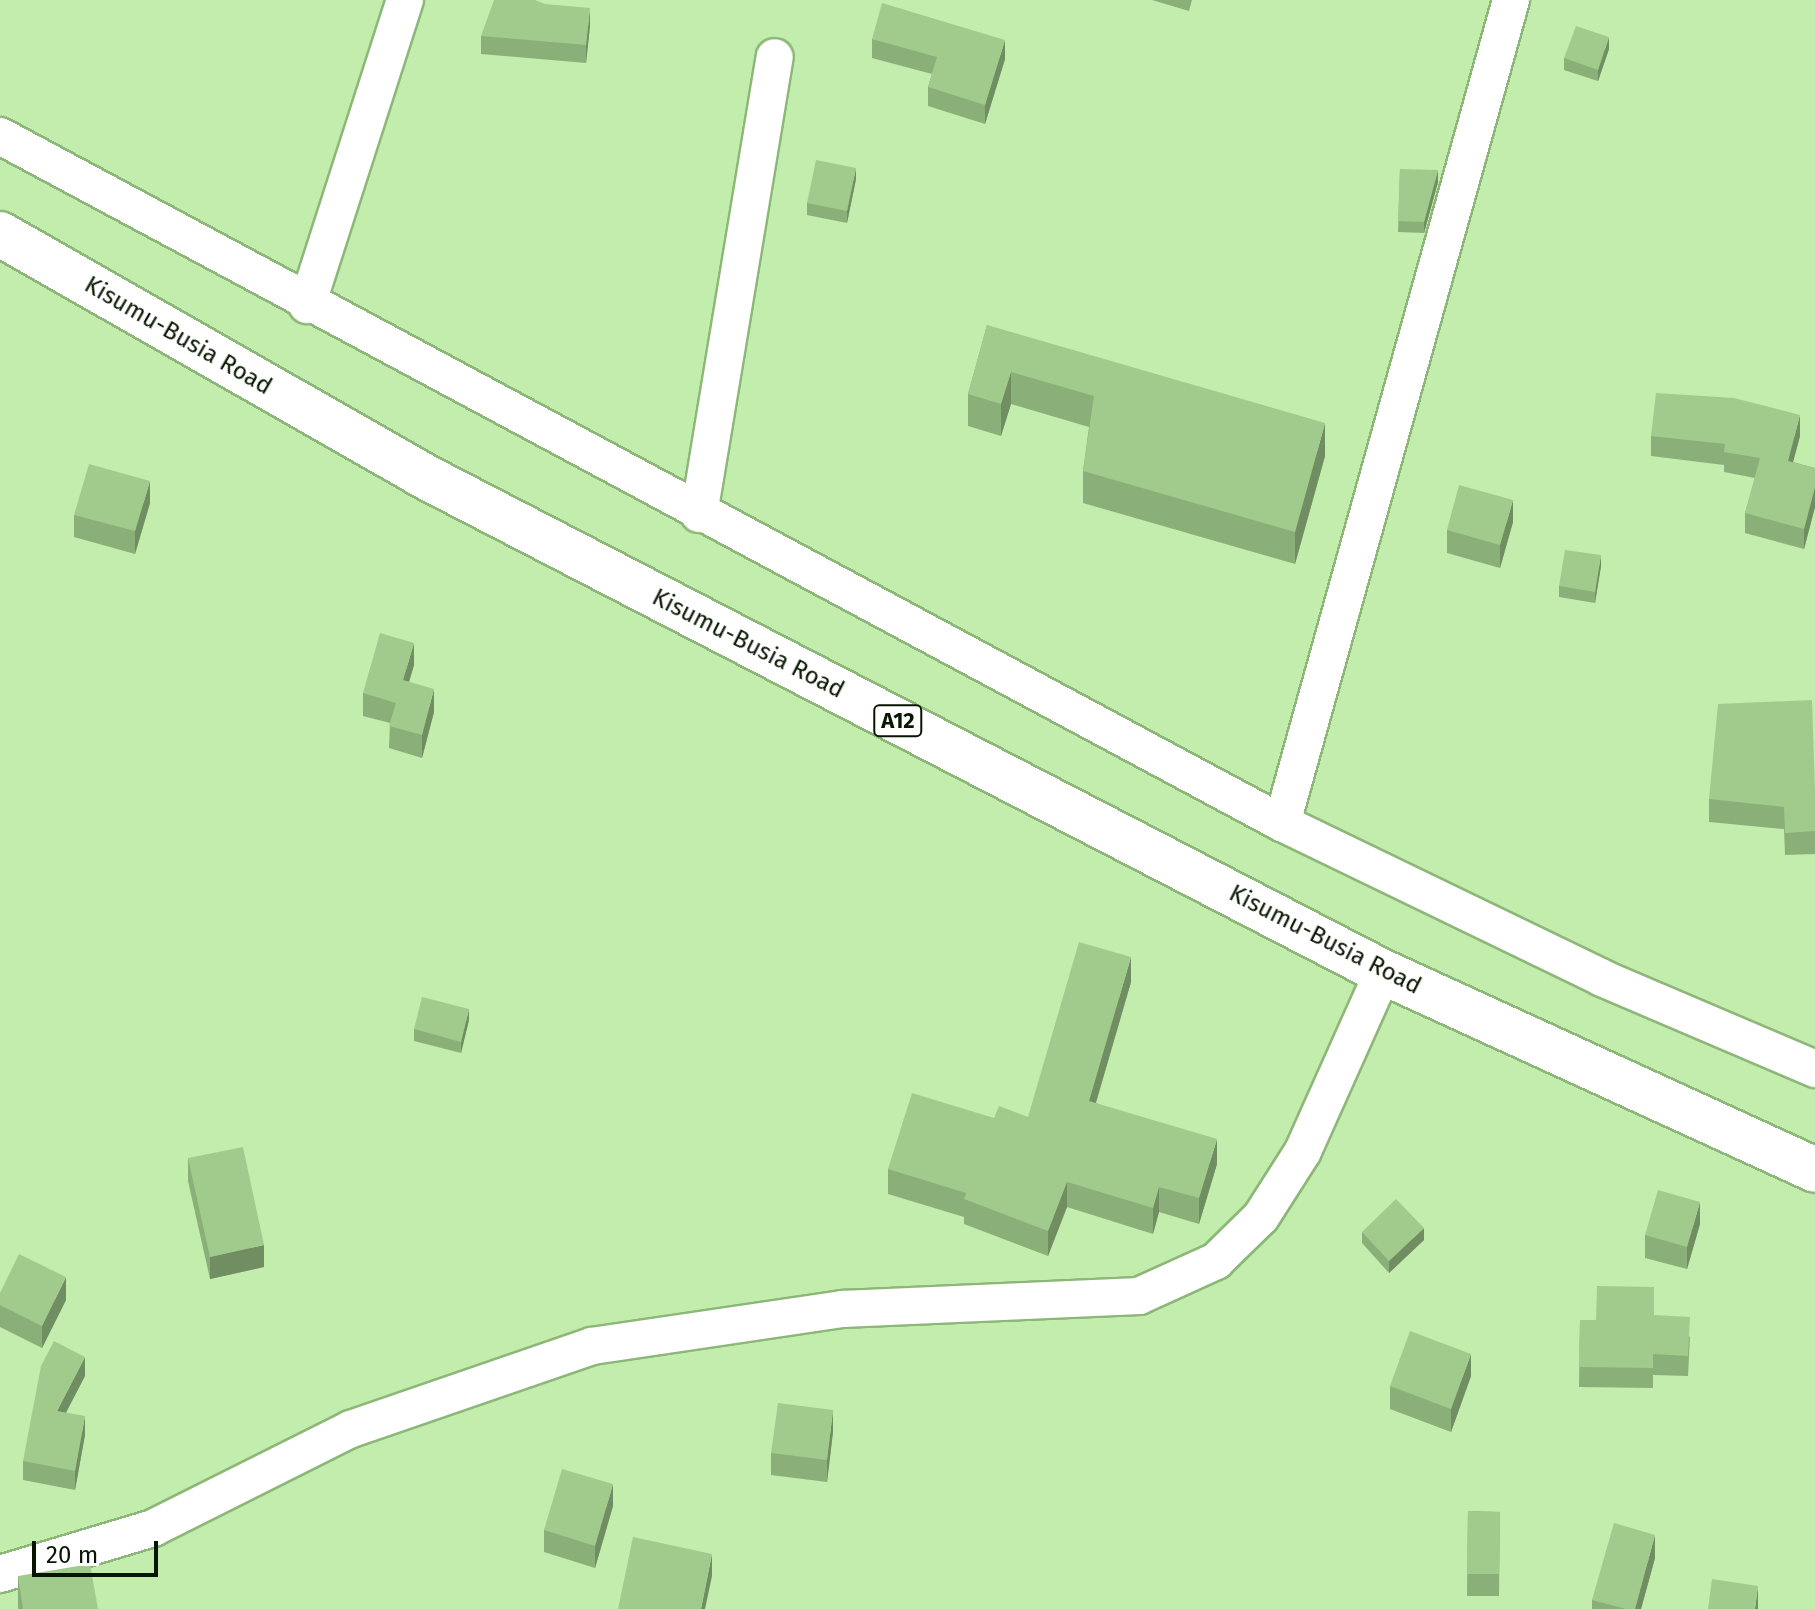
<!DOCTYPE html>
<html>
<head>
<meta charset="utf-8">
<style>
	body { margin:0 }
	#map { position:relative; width:1815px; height:1609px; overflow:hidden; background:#c2edad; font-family:"Fira Sans",sans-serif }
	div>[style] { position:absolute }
	.roads { filter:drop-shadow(2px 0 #8db779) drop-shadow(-2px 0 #8db779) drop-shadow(0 2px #8db779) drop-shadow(0 -2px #8db779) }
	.minor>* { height:36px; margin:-18px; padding:0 18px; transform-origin:18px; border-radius:18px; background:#fff }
	.trunk>* { height:44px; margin:-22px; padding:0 22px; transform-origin:22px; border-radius:22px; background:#fff }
	.wall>* { inset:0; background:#8aaf78 }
	.shaded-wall>* { inset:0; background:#718e62 }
	.building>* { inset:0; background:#a1cb8c }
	span { translate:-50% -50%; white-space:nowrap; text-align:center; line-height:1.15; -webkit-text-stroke:6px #fff; paint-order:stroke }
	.shield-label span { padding:2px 6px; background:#fff; border:2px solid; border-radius:6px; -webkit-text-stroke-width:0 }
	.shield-label { font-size:22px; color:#071601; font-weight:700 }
	.street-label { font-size:24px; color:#071601 }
	.scale { position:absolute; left:32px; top:1541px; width:126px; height:36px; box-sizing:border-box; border:4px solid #071601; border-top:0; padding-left:10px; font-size:24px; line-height:28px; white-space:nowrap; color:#071601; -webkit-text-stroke:6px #fff; paint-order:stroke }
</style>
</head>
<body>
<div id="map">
	<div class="roads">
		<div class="minor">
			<i style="left:0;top:136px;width:1454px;rotate:28.19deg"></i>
			<i style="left:1282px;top:823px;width:356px;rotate:25.8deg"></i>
			<i style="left:1602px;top:978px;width:232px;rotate:23.1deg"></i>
			<i style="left:307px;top:305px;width:320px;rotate:-72.2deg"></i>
			<i style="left:699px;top:514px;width:463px;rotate:-80.6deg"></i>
			<i style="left:1282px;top:823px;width:854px;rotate:-74.45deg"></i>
			<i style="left:0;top:1574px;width:160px;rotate:-16.7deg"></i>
			<i style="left:153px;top:1528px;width:221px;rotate:-26.6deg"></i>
			<i style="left:351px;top:1429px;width:255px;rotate:-19deg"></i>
			<i style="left:592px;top:1346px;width:254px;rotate:-8.4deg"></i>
			<i style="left:843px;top:1309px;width:296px;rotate:-2.5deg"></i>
			<i style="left:1139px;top:1296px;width:85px;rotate:-24.4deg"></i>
			<i style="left:1216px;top:1261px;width:63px;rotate:-44.4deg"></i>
			<i style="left:1261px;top:1217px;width:78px;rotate:-57.5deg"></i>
			<i style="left:1303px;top:1151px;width:196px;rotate:-65.9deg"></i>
		</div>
		<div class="trunk">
			<i style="left:0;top:234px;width:484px;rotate:29.7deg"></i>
			<i style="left:420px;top:474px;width:1084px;rotate:27.35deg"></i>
			<i style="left:1383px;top:972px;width:475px;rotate:24.6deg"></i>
		</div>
	</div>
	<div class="wall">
		<i style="clip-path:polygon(1152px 0,1192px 0,1189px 11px)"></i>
		<i style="clip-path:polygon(590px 26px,586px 63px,481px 54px,481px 36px)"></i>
		<i style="clip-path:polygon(872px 39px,1005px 59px,985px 124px,928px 106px,928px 87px,932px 74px,872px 58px)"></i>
		<i style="clip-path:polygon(1609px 49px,1598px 81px,1564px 70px,1564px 58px)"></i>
		<i style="clip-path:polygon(1400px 169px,1438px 182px,1424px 233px,1398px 232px)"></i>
		<i style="clip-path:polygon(856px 179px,847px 223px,807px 215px,807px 203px)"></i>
		<i style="clip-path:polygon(987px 325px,1325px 456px,1295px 564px,1083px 503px,1083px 471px,1089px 427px,1011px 404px,1001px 436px,968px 426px,968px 394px)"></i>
		<i style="clip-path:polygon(1651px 436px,1800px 436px,1793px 462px,1815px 468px,1815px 507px,1804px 549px,1745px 533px,1745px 513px,1755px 478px,1724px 472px,1724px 465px,1651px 456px)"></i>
		<i style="clip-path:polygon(150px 503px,135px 554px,74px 537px,74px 515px)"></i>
		<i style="clip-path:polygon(1513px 522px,1500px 568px,1447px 553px,1447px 530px)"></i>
		<i style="clip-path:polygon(1601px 566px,1595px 603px,1559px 597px,1559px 586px)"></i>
		<i style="clip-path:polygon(414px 665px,409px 682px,434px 712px,422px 758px,389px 748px,390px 723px,363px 716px,363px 693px)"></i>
		<i style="clip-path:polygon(1815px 791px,1815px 854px,1785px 855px,1784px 829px,1709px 822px,1709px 799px)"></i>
		<i style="clip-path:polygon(1131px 982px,1096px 1103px,1217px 1164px,1199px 1224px,1159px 1212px,1153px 1234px,1067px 1207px,1048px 1256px,964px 1224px,964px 1217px,888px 1194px,888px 1169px,1028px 1117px)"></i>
		<i style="clip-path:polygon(469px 1020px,461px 1053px,414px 1041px,414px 1029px)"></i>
		<i style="clip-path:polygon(188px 1158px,264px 1267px,210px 1279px,188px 1181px)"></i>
		<i style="clip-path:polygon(1700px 1224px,1687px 1269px,1645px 1258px,1645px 1235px)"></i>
		<i style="clip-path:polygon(1362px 1232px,1424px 1240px,1389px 1273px,1362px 1243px)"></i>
		<i style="clip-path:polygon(0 1293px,66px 1300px,42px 1348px,0 1327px)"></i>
		<i style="clip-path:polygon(1654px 1315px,1690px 1337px,1688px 1376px,1653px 1375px,1653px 1388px,1579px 1387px,1580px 1320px,1596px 1320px)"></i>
		<i style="clip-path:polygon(85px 1376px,66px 1412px,85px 1435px,75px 1490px,23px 1480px,23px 1461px)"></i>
		<i style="clip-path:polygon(1471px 1376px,1451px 1432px,1390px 1409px,1390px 1386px)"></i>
		<i style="clip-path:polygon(833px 1432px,827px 1482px,771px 1475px,771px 1453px)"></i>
		<i style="clip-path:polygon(613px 1506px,595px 1568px,544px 1552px,544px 1530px)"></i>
		<i style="clip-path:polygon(1468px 1511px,1500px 1512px,1499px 1596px,1467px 1596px)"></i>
		<i style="clip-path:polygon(1655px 1558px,1641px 1609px,1592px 1609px,1592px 1600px)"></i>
		<i style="clip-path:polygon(18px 1576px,98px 1609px,18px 1609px)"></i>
	</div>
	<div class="shaded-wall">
		<i style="clip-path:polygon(590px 8px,590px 26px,586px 63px,586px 45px)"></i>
		<i style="clip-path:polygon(1609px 37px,1609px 49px,1598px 81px,1598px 70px)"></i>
		<i style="clip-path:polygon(1005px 40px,1005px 59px,985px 124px,985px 105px)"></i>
		<i style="clip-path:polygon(856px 168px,856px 179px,847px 223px,847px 211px)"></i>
		<i style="clip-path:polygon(1438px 170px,1438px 182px,1424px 233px,1424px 222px)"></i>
		<i style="clip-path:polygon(1011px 372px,1011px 404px,1001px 436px,1001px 404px)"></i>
		<i style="clip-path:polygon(1800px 415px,1800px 436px,1788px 481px,1788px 461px)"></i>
		<i style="clip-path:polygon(1325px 423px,1325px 456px,1295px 564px,1295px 532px)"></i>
		<i style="clip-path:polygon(150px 481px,150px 503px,135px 554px,135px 531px)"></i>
		<i style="clip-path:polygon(1815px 487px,1815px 507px,1804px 549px,1804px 529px)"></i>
		<i style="clip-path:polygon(1513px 500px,1513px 522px,1500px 568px,1500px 545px)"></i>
		<i style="clip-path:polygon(1601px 555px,1601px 566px,1595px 603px,1595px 592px)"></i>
		<i style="clip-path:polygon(414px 643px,414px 665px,403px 702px,403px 680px)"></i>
		<i style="clip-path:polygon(434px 689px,434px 712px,422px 758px,422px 735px)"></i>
		<i style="clip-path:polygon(1131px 957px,1131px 982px,1089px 1126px,1089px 1101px)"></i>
		<i style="clip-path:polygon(469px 1009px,469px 1020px,461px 1053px,461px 1042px)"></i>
		<i style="clip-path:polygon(1217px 1139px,1217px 1164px,1199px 1224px,1199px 1198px)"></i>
		<i style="clip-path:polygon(1067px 1182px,1067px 1207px,1048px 1256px,1048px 1231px)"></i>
		<i style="clip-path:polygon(1159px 1187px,1159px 1212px,1153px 1234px,1153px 1208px)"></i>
		<i style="clip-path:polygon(1700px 1202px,1700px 1224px,1687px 1269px,1687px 1247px)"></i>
		<i style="clip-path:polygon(1424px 1228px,1424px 1240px,1389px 1273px,1389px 1261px)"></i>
		<i style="clip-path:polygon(264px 1245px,264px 1267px,210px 1279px,210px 1257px)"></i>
		<i style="clip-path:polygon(66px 1277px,66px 1300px,42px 1348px,42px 1326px)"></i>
		<i style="clip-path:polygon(1471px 1354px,1471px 1376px,1451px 1432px,1451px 1409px)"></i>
		<i style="clip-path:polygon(85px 1357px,85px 1376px,57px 1430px,57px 1411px)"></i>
		<i style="clip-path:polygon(833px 1410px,833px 1432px,827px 1482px,827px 1460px)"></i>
		<i style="clip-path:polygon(85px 1416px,85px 1435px,75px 1490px,75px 1471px)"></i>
		<i style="clip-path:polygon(613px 1484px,613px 1506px,595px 1568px,595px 1546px)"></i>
		<i style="clip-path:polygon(1655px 1535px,1655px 1558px,1641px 1609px,1635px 1609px)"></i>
		<i style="clip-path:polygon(712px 1554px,712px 1576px,705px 1609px,701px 1609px)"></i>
		<i style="clip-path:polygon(1758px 1586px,1758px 1609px,1755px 1609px)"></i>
	</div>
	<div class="building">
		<i style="clip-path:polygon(494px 0,535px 0,545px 4px,590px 8px,586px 45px,481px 36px)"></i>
		<i style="clip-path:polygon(882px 3px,1005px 40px,985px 105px,928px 87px,937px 57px,872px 39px)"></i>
		<i style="clip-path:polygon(1576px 26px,1609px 37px,1598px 70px,1564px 58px)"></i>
		<i style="clip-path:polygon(816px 160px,856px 168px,847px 211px,807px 203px)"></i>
		<i style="clip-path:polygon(1400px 169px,1438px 170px,1424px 222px,1398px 221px)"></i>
		<i style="clip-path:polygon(987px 325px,1325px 423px,1295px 532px,1083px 471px,1094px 396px,1011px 372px,1001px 404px,968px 394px)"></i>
		<i style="clip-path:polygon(1656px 393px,1734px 398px,1800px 415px,1788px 461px,1815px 468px,1815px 487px,1804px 529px,1745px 513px,1760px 458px,1724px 452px,1725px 444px,1651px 436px)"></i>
		<i style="clip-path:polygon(89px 464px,150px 481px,135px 531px,74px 515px)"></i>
		<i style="clip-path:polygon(1459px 485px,1513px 500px,1500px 545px,1447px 530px)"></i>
		<i style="clip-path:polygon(1565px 550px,1601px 555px,1595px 592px,1559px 586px)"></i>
		<i style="clip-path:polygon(380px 633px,414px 643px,403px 680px,434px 689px,422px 735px,389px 726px,396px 703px,363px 693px)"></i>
		<i style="clip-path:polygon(1812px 700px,1815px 791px,1815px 831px,1785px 833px,1784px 807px,1709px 799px,1718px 704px)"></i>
		<i style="clip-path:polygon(1079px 942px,1131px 957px,1089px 1101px,1217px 1139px,1199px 1198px,1159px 1187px,1153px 1208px,1067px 1182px,1048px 1231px,964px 1199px,966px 1193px,888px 1169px,912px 1093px,994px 1118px,999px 1106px,1028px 1117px)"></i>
		<i style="clip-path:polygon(422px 997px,469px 1009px,461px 1042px,414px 1029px)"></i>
		<i style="clip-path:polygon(243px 1147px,264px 1245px,210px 1257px,188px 1158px)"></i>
		<i style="clip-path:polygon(1658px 1190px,1700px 1202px,1687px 1247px,1645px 1235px)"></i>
		<i style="clip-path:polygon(1396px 1199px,1424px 1228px,1389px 1261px,1362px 1232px)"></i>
		<i style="clip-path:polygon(19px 1254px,66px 1277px,42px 1326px,0 1305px,0 1293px)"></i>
		<i style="clip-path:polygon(1597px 1286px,1654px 1287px,1654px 1315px,1690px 1317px,1688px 1356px,1653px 1354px,1653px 1368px,1579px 1367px,1580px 1320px,1596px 1320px)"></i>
		<i style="clip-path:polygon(1410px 1331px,1471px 1354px,1451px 1409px,1390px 1386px)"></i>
		<i style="clip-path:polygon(54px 1341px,85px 1357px,57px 1411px,85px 1416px,75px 1471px,23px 1461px,41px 1366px)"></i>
		<i style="clip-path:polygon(778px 1403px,833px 1410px,827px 1460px,771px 1453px)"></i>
		<i style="clip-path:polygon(562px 1469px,613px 1484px,595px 1546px,544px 1530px)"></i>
		<i style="clip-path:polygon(1468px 1511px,1500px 1512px,1499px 1574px,1467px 1574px)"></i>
		<i style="clip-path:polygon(1614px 1523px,1655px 1535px,1635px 1609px,1626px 1609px,1592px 1600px)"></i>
		<i style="clip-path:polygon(633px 1537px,712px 1554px,701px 1609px,618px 1609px)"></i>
		<i style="clip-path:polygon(90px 1564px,98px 1609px,23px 1609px,18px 1576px)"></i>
		<i style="clip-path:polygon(1712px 1579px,1758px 1586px,1755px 1609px,1708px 1609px)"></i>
	</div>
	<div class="shield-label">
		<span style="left:898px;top:721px">A12</span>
	</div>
	<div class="street-label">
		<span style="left:178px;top:336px;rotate:30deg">Kisumu-Busia Road</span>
		<span style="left:748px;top:644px;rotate:27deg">Kisumu-Busia Road</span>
		<span style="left:1325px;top:940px;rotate:27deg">Kisumu-Busia Road</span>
	</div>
	<div class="scale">20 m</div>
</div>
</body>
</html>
